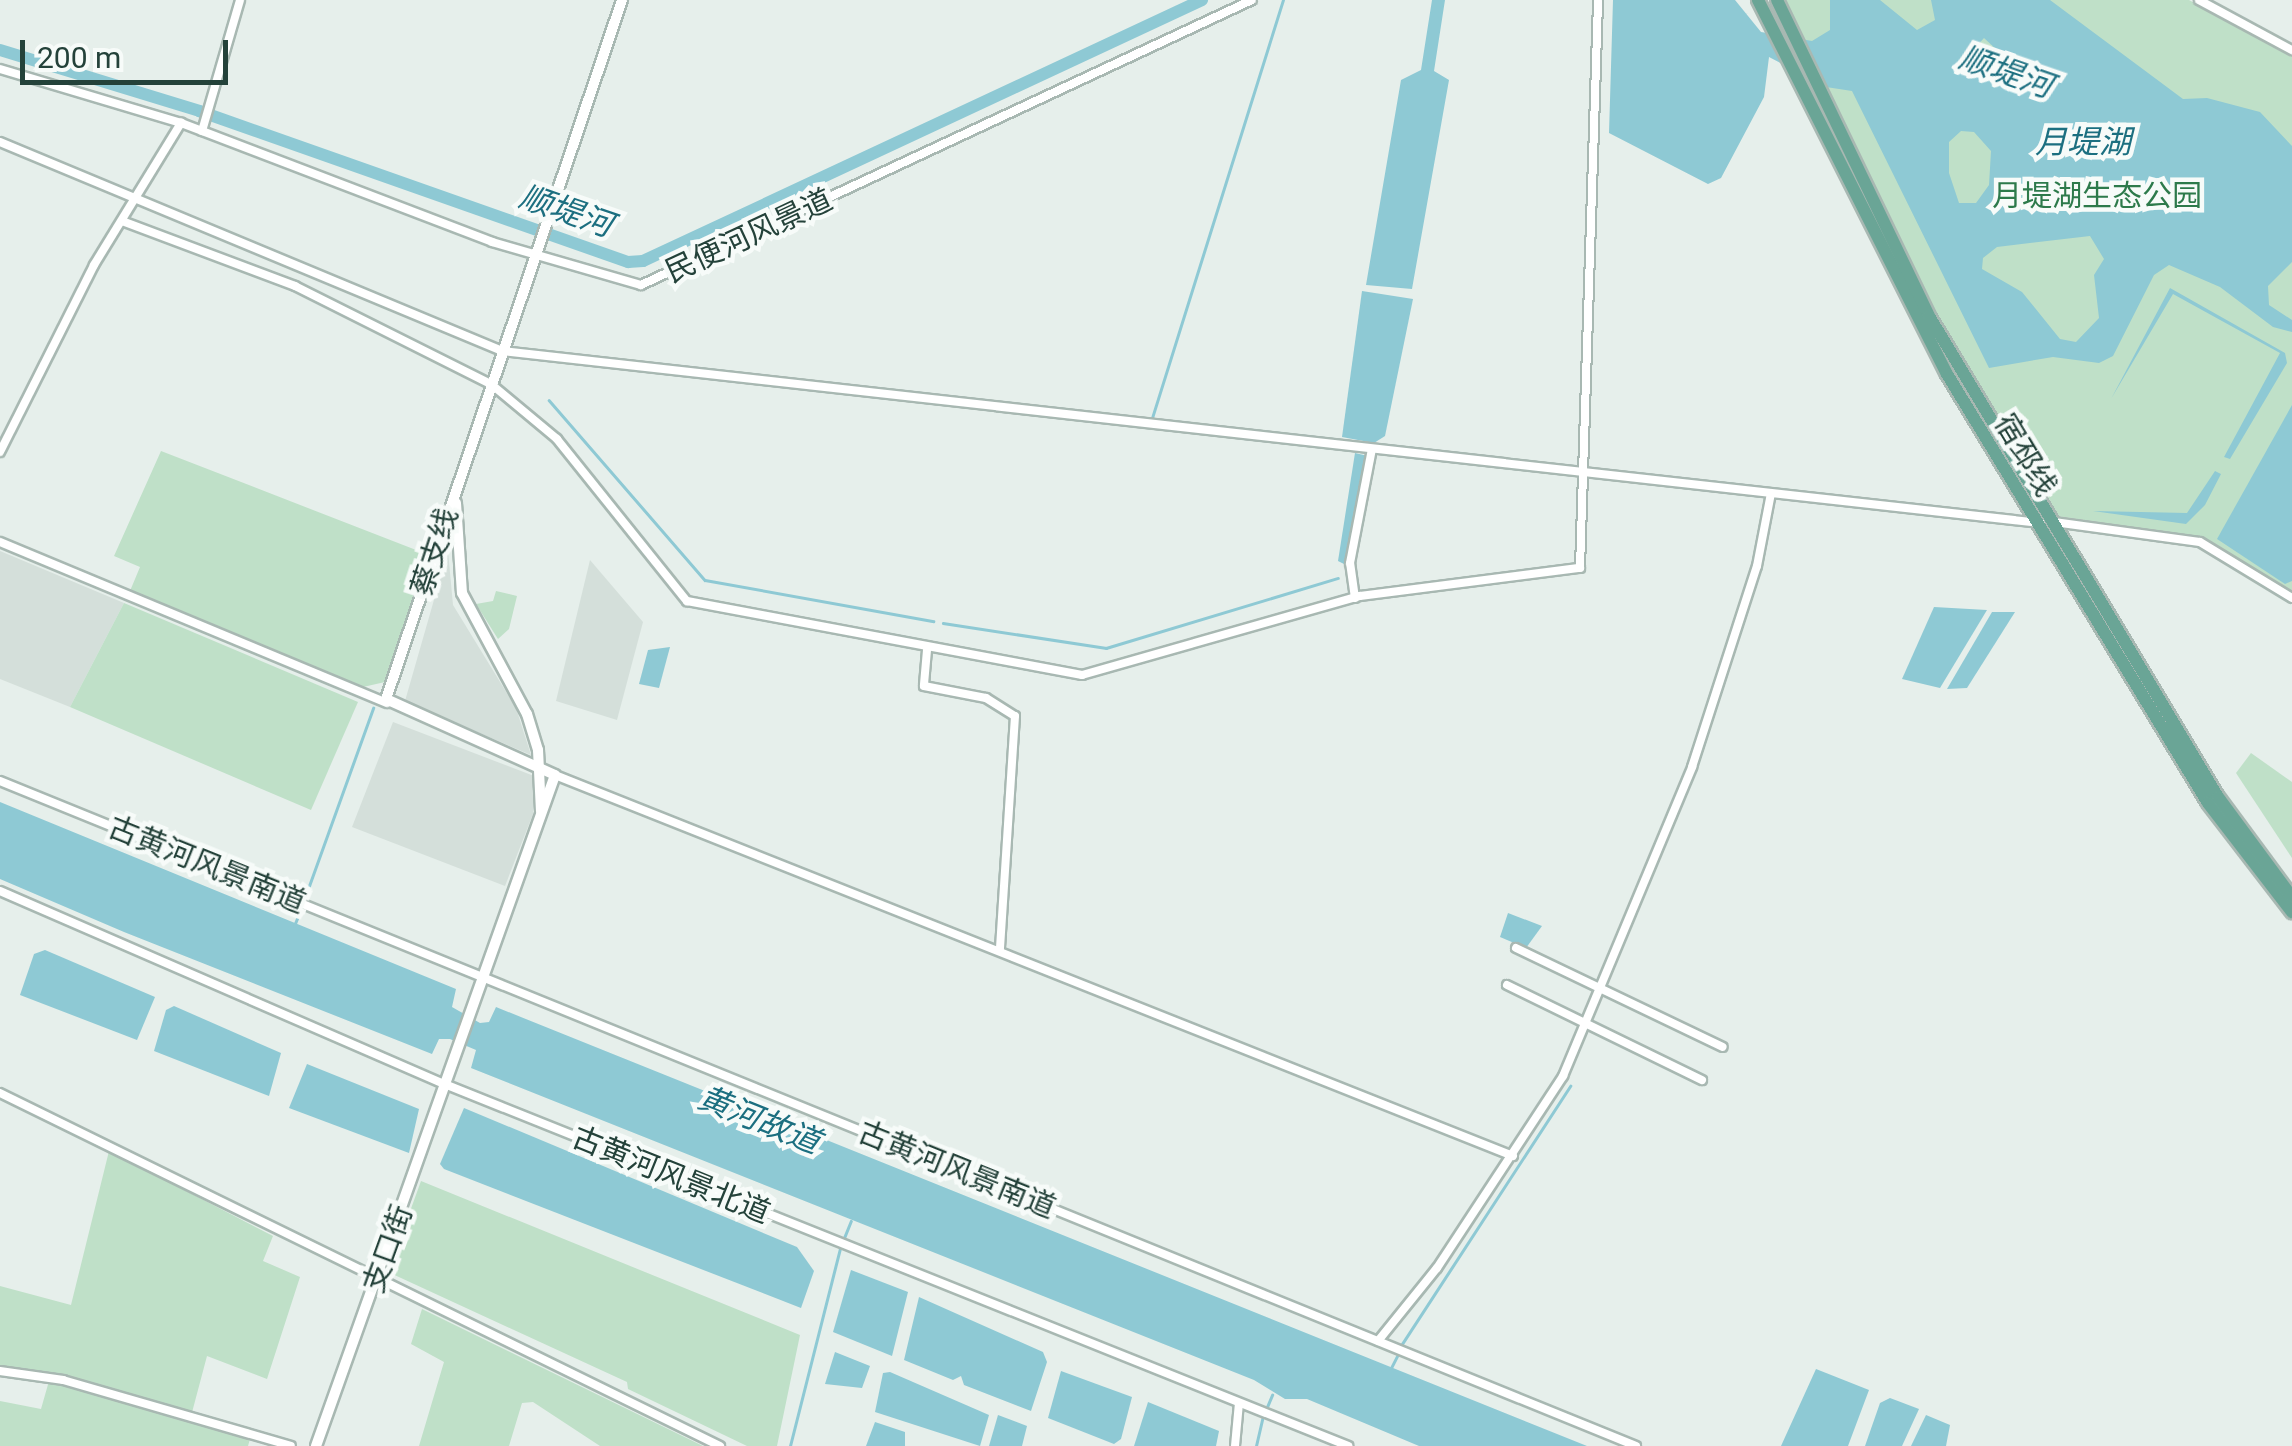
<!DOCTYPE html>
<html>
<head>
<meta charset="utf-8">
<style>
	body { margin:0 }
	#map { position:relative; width:2292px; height:1446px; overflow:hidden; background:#e6efeb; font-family:Roboto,"Noto Sans SC",sans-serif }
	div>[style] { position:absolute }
	.built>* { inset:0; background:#d4dfda }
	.green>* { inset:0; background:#bfe0c8 }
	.water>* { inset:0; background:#8ec9d4 }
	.stream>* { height:2.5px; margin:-1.25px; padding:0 1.25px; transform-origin:1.25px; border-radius:1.25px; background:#8ec9d4 }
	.river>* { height:12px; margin:-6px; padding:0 6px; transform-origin:6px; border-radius:6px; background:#8ec9d4 }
	.roads { filter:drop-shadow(2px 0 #a8b8b2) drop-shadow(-2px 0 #a8b8b2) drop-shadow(0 2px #a8b8b2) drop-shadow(0 -2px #a8b8b2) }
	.minor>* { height:8px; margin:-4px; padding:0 4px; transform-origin:4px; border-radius:4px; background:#fff }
	.tertiary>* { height:10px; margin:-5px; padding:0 5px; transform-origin:5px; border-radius:5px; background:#fff }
	.primary>* { height:12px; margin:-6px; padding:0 6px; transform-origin:6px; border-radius:6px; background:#6aa596 }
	span { translate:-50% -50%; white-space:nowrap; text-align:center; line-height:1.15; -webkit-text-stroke:9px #f7fbf9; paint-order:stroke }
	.park-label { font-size:30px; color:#2d7a4b }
	.street-label { font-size:30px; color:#24423a }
	.water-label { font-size:32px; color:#1c6f80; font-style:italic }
	.scale { position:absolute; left:20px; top:40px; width:208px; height:45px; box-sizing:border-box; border:5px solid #24423a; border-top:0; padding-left:12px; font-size:30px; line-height:35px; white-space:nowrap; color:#24423a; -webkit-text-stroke:8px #f7fbf9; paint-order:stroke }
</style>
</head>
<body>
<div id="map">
	<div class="built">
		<i style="clip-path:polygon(0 551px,124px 603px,70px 707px,0 679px)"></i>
		<i style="clip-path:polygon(448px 551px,453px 605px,516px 708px,531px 755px,405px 701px)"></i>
		<i style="clip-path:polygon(590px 560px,643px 622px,617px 720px,556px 701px)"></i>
		<i style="clip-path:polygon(393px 722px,534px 776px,533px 814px,505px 886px,352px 827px)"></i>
	</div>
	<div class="green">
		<i style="clip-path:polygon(1784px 0,2189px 0,2292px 56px,2292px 595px,2196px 536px,2056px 516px,1939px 318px)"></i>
		<i style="clip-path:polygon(161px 451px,429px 555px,385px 682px,363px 687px,130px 591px,140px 567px,114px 556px)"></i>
		<i style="clip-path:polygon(496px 591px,517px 596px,509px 629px,498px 639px,476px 604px,493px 601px)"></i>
		<i style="clip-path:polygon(124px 603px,358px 702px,311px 810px,70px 707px)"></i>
		<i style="clip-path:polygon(2251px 753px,2292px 782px,2292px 858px,2236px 773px)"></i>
		<i style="clip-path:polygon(109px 1151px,273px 1236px,263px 1261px,300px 1277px,267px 1379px,207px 1356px,190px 1420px,250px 1439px,248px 1446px,0 1446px,0 1401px,41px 1409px,51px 1374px,0 1366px,0 1286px,71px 1305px)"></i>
		<i style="clip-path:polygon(421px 1181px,800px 1335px,777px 1446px,747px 1446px,628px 1389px,627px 1382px,388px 1272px)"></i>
		<i style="clip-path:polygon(422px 1309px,703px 1446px,600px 1446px,533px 1402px,522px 1403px,509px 1446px,419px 1446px,444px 1362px,411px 1344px)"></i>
	</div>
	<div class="water">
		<i style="clip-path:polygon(1432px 0,1445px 0,1434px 71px,1449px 80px,1412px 289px,1366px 285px,1401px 80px,1421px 70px)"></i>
		<i style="clip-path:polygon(evenodd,1613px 0,1735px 0,1761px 32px,1812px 41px,1830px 30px,1830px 0,1880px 0,1917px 30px,1935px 20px,1931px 0,2050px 0,2183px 99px,2207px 98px,2260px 112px,2292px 146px,2292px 262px,2268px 286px,2269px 305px,2292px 320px,2292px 332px,2273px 327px,2220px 287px,2169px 265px,2154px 275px,2113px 356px,2099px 363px,2053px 357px,1989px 368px,1852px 91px,1826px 87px,1769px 57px,1764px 97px,1721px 178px,1708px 184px,1609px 133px,1613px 0,1984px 38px,2010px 62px,2005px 76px,1975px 77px,1973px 50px,1984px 38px,1613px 0,1961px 131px,1974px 132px,1991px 151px,1989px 185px,1976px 203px,1959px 203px,1949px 173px,1949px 142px,1961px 131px,1613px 0,2090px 236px,2104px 259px,2094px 275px,2099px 318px,2076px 342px,2060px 339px,2022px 292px,1982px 269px,1983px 258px,1997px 247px,2090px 236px)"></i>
		<i style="clip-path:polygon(2170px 288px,2285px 353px,2287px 363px,2230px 459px,2224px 457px,2280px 353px,2173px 294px,2111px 399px)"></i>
		<i style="clip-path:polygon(1362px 291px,1413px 299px,1385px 436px,1374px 443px,1342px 437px)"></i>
		<i style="clip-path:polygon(2292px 405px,2292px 581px,2285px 584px,2217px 539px)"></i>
		<i style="clip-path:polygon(1355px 453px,1368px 456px,1344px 564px,1338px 561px)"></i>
		<i style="clip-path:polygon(2215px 471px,2221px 474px,2205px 505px,2186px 524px,2093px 511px,2187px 513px)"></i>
		<i style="clip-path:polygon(1934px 607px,1987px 610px,1940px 688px,1902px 679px)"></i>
		<i style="clip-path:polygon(1992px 612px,2015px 612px,1967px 688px,1947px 689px)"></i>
		<i style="clip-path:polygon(670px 647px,659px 688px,639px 684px,648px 650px)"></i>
		<i style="clip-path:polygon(0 802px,456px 989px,452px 1007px,480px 1023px,489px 1022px,496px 1007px,1587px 1446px,1419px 1446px,1307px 1399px,1285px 1399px,1254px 1380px,471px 1068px,476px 1050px,450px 1039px,439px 1039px,432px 1054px,124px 932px,0 879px)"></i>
		<i style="clip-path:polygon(1508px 913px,1542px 926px,1526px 948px,1500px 937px)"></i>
		<i style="clip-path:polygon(45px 950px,155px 997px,137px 1040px,20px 995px,34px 954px)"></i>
		<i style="clip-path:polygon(174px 1006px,281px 1053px,269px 1096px,154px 1051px,166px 1010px)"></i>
		<i style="clip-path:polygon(307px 1064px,419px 1109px,409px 1153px,289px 1108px)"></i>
		<i style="clip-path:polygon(464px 1108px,797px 1247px,814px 1271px,801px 1308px,444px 1169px,440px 1164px)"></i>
		<i style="clip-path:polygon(851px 1270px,908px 1292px,892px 1356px,833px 1332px)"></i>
		<i style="clip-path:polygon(919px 1297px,1043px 1352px,1047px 1362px,1031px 1411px,964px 1385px,961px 1376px,953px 1380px,904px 1360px)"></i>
		<i style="clip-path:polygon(835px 1352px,870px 1366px,862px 1388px,825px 1384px)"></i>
		<i style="clip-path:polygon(1816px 1369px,1869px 1390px,1848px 1446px,1781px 1446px)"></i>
		<i style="clip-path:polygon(1061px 1371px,1132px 1397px,1121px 1439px,1114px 1444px,1048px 1418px)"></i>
		<i style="clip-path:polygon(890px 1372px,989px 1415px,980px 1446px,875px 1412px,883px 1373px)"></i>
		<i style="clip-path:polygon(1890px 1398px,1919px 1409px,1902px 1446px,1865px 1446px,1880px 1403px)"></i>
		<i style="clip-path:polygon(1148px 1402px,1219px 1431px,1216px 1446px,1134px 1446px)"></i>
		<i style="clip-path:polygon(998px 1415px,1027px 1426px,1022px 1446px,989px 1446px)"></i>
		<i style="clip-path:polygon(1926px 1415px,1950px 1425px,1946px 1446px,1911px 1446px)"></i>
		<i style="clip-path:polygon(875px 1422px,905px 1432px,905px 1446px,866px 1446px)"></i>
	</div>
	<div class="stream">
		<i style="left:549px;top:400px;width:238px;rotate:49.1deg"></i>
		<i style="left:705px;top:580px;width:232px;rotate:10.2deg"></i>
		<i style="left:1152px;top:418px;width:438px;rotate:-72.6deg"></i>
		<i style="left:943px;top:623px;width:165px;rotate:8.7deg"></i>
		<i style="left:1106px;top:648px;width:242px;rotate:-16.8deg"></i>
		<i style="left:304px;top:900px;width:204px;rotate:-70.2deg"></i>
		<i style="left:294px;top:926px;width:18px;rotate:-68deg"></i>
		<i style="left:844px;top:1238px;width:18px;rotate:-68deg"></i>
		<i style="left:1402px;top:1344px;width:308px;rotate:-56.9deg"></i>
		<i style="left:1391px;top:1368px;width:13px;rotate:-63deg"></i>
		<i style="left:1267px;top:1407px;width:13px;rotate:-67deg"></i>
		<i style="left:790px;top:1446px;width:203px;rotate:-75.8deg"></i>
		<i style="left:1256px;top:1446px;width:28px;rotate:-77deg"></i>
	</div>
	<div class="river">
		<i style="left:0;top:50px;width:208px;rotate:17deg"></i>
		<i style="left:199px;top:111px;width:455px;rotate:19.4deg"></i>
		<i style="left:628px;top:262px;width:15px;rotate:-4deg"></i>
		<i style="left:643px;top:261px;width:617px;rotate:-25.03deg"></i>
	</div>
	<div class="roads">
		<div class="minor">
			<i style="left:2199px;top:0;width:106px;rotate:28.3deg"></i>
			<i style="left:0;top:69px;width:189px;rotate:16.6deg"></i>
			<i style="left:181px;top:123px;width:333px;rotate:20.9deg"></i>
			<i style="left:492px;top:242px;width:155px;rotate:16.1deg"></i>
			<i style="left:641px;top:285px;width:674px;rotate:-25.01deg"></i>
			<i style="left:202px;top:131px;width:136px;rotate:-73.8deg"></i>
			<i style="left:0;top:142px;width:544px;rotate:22.6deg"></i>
			<i style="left:502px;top:351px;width:1548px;rotate:6.38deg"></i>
			<i style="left:122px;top:221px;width:185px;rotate:20.6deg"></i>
			<i style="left:295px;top:286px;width:219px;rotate:26.6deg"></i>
			<i style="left:491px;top:384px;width:86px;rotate:39.8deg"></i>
			<i style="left:557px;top:439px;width:208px;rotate:51.3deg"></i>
			<i style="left:687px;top:601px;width:402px;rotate:10.6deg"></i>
			<i style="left:1082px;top:675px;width:289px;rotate:-15.9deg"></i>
			<i style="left:1360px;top:596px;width:222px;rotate:-7.3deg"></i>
			<i style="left:1580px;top:568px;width:568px;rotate:-88.18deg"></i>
			<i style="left:0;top:452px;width:209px;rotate:-63.3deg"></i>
			<i style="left:94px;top:265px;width:167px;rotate:-58.5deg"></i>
			<i style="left:2054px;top:522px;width:147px;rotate:7.8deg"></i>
			<i style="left:2200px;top:542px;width:108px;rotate:31.3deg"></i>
			<i style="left:0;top:542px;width:419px;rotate:22.6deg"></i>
			<i style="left:1355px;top:598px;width:35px;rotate:-98deg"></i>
			<i style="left:1350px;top:563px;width:116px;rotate:-79.1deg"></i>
			<i style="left:927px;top:650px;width:36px;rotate:95deg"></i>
			<i style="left:924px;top:686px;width:63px;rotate:11deg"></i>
			<i style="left:986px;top:698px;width:34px;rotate:32deg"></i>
			<i style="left:1015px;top:716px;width:234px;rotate:93.7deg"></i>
			<i style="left:555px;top:775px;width:1031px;rotate:21.69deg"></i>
			<i style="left:0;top:781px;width:1766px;rotate:22.12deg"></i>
			<i style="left:0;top:891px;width:487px;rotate:23.5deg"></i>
			<i style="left:447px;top:1085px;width:971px;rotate:21.83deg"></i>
			<i style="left:1516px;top:948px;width:229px;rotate:25.6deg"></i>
			<i style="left:1507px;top:985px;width:217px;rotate:26deg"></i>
			<i style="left:0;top:1093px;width:802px;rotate:26.12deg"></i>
			<i style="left:1378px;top:1341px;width:94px;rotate:-51.1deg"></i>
			<i style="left:1437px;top:1268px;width:230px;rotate:-56.7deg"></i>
			<i style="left:1563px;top:1076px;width:335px;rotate:-67.3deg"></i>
			<i style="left:1692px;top:767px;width:211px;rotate:-72.1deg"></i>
			<i style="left:1757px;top:566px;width:74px;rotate:-79.1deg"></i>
			<i style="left:0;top:1371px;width:64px;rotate:8.1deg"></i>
			<i style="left:63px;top:1380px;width:237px;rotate:16.1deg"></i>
			<i style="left:1235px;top:1446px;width:43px;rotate:-84.7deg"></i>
		</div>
		<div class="tertiary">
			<i style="left:456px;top:503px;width:90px;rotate:86.2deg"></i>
			<i style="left:462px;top:593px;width:137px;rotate:61.8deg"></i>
			<i style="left:527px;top:714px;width:38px;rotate:73deg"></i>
			<i style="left:538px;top:750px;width:61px;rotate:87.2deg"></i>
			<i style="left:316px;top:1446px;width:712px;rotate:-70.39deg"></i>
			<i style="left:555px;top:775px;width:185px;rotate:-155.8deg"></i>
			<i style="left:386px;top:699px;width:738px;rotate:-71.34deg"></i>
		</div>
		<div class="primary">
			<i style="left:1758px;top:0;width:419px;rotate:63.2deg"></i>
			<i style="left:1947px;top:374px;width:502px;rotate:58.68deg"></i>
			<i style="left:2208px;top:803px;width:138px;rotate:52.4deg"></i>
			<i style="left:1777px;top:0;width:351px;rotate:64.3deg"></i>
			<i style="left:1929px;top:316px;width:561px;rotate:59deg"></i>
			<i style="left:2218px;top:797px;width:124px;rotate:53.5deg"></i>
		</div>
	</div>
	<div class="park-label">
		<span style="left:2097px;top:196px">月堤湖生态公园</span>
	</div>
	<div class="street-label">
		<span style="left:749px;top:236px;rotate:-25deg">民便河风景道</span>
		<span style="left:2025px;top:455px;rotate:59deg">宿邳线</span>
		<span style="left:435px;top:552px;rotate:-72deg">蔡支线</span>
		<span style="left:207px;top:865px;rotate:22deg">古黄河风景南道</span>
		<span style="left:957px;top:1170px;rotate:22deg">古黄河风景南道</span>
		<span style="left:671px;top:1175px;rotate:22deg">古黄河风景北道</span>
		<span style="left:388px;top:1249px;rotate:-70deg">支口街</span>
	</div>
	<div class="water-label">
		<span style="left:2006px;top:72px;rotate:19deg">顺堤河</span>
		<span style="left:2083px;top:142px">月堤湖</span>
		<span style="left:566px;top:211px;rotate:19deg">顺堤河</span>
		<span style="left:759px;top:1120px;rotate:22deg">黄河故道</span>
	</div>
	<div class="scale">200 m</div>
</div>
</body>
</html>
